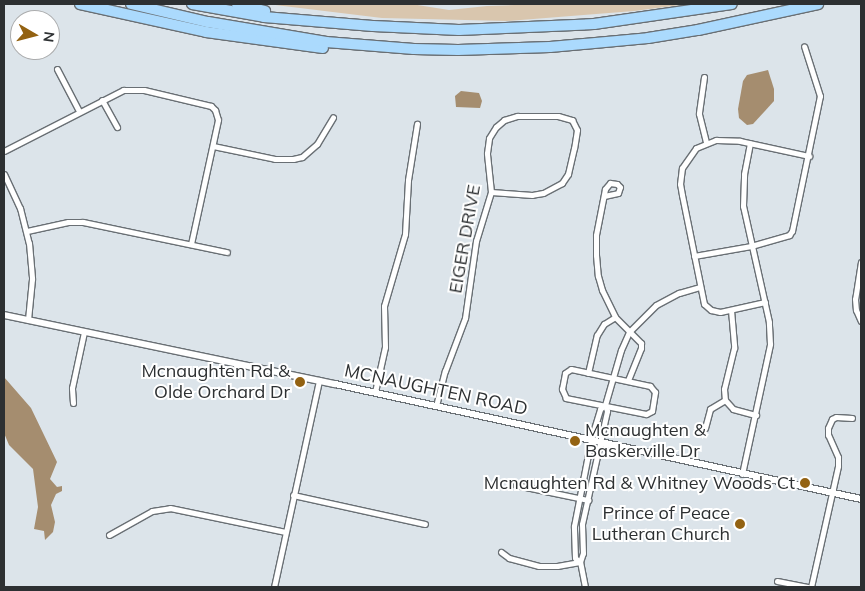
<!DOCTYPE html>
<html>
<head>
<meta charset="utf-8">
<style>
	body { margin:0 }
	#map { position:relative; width:865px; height:591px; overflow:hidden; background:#dce4ea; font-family:Mulish,sans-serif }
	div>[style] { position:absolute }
	.green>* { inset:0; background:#d9c6ae }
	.water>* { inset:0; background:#a58d6f }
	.roads { filter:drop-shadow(1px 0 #696f74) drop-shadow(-1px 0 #696f74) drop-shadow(0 1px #696f74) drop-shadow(0 -1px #696f74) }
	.minor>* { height:5px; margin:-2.5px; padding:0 2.5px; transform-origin:2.5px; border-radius:2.5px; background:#fff }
	.tertiary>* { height:6px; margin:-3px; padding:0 3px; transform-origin:3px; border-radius:3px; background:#fff }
	.motorway>* { height:10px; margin:-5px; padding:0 5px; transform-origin:5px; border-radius:5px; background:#abdafd }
	.dots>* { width:14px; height:14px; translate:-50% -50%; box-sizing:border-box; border:2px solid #fff; border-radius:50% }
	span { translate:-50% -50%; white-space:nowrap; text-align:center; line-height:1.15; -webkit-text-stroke:4px #fff; paint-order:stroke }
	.street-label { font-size:18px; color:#2d3032 }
	.poi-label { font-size:18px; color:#2d3032 }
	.right { translate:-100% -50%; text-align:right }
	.left { translate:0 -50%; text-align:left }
	.frame { position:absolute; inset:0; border:5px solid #2d3032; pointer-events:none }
	.north { position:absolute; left:10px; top:10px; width:50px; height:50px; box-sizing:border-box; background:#fff; border:1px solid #abacad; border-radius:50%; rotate:98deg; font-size:14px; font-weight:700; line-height:20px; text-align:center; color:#2d3032 }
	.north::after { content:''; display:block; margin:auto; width:18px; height:22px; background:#936212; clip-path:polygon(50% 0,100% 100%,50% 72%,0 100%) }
</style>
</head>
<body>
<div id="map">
	<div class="green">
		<i style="clip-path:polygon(267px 4px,411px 4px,449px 10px,487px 6px,542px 4px,688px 4px,634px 11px,507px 21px,382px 18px)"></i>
	</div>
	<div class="water">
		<i style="clip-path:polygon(768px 70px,774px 89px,774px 101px,753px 124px,747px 125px,739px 118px,738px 109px,743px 81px,747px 75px)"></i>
		<i style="clip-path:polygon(461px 91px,479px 93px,482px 101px,480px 108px,456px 107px,455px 96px)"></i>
		<i style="clip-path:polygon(4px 377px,31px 408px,57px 462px,50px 479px,57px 487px,62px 486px,62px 491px,56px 494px,51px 505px,55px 522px,53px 532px,45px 540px,44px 531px,34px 529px,38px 507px,33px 469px,9px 445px,4px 433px)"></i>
	</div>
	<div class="roads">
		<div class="minor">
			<i style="left:57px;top:69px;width:47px;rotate:62.4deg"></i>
			<i style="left:704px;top:77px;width:37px;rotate:98deg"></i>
			<i style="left:699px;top:114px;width:30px;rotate:76deg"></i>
			<i style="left:102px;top:100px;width:31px;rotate:61deg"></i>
			<i style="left:213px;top:146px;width:63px;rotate:11.8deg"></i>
			<i style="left:275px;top:159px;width:18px"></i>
			<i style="left:293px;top:159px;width:9px;rotate:-13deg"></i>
			<i style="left:302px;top:157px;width:20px;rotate:-41deg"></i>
			<i style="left:317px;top:144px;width:31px;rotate:-59deg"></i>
			<i style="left:4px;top:151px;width:134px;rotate:-27.1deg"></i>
			<i style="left:123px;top:90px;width:21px"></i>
			<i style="left:144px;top:90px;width:69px;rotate:13.4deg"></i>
			<i style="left:211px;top:106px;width:6px;rotate:45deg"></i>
			<i style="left:215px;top:110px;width:10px;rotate:73deg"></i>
			<i style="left:218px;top:120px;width:127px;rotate:102.3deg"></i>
			<i style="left:4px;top:174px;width:38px;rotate:65deg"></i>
			<i style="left:20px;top:208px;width:36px;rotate:76deg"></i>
			<i style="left:29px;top:243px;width:36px;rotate:85deg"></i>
			<i style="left:32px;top:279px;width:41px;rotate:95.6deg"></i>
			<i style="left:604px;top:196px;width:14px;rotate:-12deg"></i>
			<i style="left:618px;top:193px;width:6px;rotate:-72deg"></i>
			<i style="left:620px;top:187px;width:4px;rotate:-135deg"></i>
			<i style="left:617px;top:184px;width:7px;rotate:-172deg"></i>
			<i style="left:610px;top:183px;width:8px;rotate:130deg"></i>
			<i style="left:605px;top:189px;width:47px;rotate:101.1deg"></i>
			<i style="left:596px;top:235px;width:20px;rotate:90deg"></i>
			<i style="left:596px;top:255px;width:21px;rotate:85deg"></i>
			<i style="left:598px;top:276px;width:15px;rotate:74deg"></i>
			<i style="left:602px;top:290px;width:30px;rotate:64deg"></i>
			<i style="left:615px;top:317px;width:37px;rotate:45deg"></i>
			<i style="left:641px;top:343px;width:5px;rotate:90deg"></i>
			<i style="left:641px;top:348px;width:35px;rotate:112deg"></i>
			<i style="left:27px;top:231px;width:42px;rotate:-12.4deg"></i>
			<i style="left:68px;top:222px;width:15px"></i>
			<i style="left:83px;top:222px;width:147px;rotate:11.8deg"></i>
			<i style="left:694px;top:256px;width:58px;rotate:-10deg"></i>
			<i style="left:751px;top:246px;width:40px;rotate:-16deg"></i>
			<i style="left:789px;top:235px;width:5px;rotate:-53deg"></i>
			<i style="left:792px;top:231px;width:138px;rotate:-78.3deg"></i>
			<i style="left:820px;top:96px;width:52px;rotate:-107.7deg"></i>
			<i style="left:861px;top:262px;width:37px;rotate:99deg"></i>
			<i style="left:855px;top:299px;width:11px;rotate:85deg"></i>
			<i style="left:856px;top:310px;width:12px;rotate:66deg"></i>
			<i style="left:765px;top:302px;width:46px;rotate:167.5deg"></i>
			<i style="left:720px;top:312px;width:9px;rotate:-167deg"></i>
			<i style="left:711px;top:310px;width:9px;rotate:-139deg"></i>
			<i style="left:704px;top:304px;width:111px;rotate:-101.4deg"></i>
			<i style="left:682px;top:195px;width:11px;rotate:-100deg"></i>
			<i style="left:680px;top:184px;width:16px;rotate:-83deg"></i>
			<i style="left:682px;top:168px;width:24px;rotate:-55deg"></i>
			<i style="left:696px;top:148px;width:22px;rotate:-22deg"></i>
			<i style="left:716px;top:140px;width:24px;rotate:2deg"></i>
			<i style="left:740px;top:141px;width:71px;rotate:12.3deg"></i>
			<i style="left:731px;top:310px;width:38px;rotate:85deg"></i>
			<i style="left:734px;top:348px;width:42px;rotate:103.7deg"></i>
			<i style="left:724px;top:389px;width:11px;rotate:85deg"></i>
			<i style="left:725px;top:400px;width:12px;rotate:48deg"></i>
			<i style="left:733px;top:409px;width:24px;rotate:15deg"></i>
			<i style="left:571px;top:369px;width:81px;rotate:12.1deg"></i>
			<i style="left:650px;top:386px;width:8px;rotate:50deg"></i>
			<i style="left:655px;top:392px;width:19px;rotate:99deg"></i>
			<i style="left:652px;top:411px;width:7px;rotate:153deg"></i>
			<i style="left:646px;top:414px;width:82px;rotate:-168.7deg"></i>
			<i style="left:566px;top:398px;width:10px;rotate:-114deg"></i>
			<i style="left:562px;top:389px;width:16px;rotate:-79deg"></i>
			<i style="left:565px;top:373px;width:7px;rotate:-34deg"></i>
			<i style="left:588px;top:373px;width:39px;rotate:-77deg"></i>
			<i style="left:597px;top:335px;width:13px;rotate:-58deg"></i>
			<i style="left:604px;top:324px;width:13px;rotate:-32deg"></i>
			<i style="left:375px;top:392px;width:46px;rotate:-77.5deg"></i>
			<i style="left:385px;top:347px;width:41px;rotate:-91.4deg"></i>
			<i style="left:384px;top:306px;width:75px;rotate:-73.7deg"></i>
			<i style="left:405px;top:234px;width:54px;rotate:-86.8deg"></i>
			<i style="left:408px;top:180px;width:57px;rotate:-80.9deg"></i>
			<i style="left:73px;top:403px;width:15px;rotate:-94deg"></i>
			<i style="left:72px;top:388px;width:57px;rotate:-77.9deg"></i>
			<i style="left:436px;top:406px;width:36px;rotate:-76deg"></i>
			<i style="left:445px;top:371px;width:57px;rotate:-69.3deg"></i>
			<i style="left:465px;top:318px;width:78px;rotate:-81.9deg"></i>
			<i style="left:476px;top:241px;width:51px;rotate:-73deg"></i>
			<i style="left:491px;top:192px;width:39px;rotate:-96deg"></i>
			<i style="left:487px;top:153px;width:15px;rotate:-82deg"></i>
			<i style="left:489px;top:138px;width:13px;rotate:-58deg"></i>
			<i style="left:496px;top:127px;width:11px;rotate:-41deg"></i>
			<i style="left:504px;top:120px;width:14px;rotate:-17deg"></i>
			<i style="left:517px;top:116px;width:41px"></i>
			<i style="left:558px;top:116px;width:15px;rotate:16deg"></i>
			<i style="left:572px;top:120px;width:11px;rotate:63deg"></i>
			<i style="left:577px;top:130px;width:18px;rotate:99deg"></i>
			<i style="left:574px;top:148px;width:27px;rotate:103deg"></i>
			<i style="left:568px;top:174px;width:11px;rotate:124deg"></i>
			<i style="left:562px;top:183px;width:21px;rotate:152deg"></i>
			<i style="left:543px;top:193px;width:11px;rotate:170deg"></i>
			<i style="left:532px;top:195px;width:41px;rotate:-175.8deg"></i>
			<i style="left:705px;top:428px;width:20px;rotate:-75deg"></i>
			<i style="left:710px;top:409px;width:17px;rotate:-31deg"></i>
			<i style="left:742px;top:474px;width:133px;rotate:-77.8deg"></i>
			<i style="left:770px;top:344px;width:22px;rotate:-93deg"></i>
			<i style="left:769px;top:322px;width:119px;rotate:-102.6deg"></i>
			<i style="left:743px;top:206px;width:32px;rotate:-88deg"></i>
			<i style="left:744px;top:174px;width:31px;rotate:-79deg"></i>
			<i style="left:516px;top:485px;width:74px;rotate:11.8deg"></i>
			<i style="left:293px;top:495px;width:135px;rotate:12.4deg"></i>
			<i style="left:109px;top:535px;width:49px;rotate:-29.2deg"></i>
			<i style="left:152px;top:511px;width:18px;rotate:-9deg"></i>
			<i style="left:170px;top:508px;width:118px;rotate:11.7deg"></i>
			<i style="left:501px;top:552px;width:10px;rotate:37deg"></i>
			<i style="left:509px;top:558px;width:31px;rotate:15deg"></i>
			<i style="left:539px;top:566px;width:18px"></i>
			<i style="left:557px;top:566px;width:23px;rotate:-10deg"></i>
			<i style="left:580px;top:562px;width:6px;rotate:-141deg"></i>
			<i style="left:575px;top:558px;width:32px;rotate:-92deg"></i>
			<i style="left:574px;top:526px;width:89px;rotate:-78.9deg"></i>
			<i style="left:591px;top:439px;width:31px;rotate:-73deg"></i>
			<i style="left:600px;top:409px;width:6px;rotate:-39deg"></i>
			<i style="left:777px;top:581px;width:31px;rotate:11deg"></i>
			<i style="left:274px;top:587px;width:212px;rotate:-77.7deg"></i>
			<i style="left:585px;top:587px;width:25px;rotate:-101deg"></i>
			<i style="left:580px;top:562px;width:9px;rotate:-72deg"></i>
			<i style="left:583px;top:553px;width:29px;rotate:-92deg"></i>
			<i style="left:582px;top:524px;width:116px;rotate:-77.5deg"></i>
			<i style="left:607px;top:411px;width:6px;rotate:-108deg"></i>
			<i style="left:605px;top:405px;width:57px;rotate:-73.8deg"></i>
			<i style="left:621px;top:350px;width:20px;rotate:-66deg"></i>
			<i style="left:629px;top:332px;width:38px;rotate:-45deg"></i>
			<i style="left:656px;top:305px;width:26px;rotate:-28deg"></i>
			<i style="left:679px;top:293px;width:22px;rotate:-16deg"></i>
			<i style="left:811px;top:587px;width:124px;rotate:-77.4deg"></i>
			<i style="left:838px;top:466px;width:9px;rotate:-90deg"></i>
			<i style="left:838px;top:457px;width:24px;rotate:-114deg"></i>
			<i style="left:828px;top:435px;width:7px;rotate:-90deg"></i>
			<i style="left:828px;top:428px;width:10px;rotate:-66deg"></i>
			<i style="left:832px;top:419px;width:4px;rotate:-27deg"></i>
			<i style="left:836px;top:417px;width:16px;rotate:4deg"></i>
		</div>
		<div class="tertiary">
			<i style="left:4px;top:315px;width:338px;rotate:11.8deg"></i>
			<i style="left:335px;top:384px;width:538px;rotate:12.33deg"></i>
		</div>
		<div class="motorway">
			<i style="left:80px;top:4px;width:129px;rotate:12.5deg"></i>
			<i style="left:206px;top:32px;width:118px;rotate:7.8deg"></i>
			<i style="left:131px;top:4px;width:79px;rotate:13.2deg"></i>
			<i style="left:208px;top:22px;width:120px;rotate:9.6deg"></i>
			<i style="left:326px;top:42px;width:88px;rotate:4.5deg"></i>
			<i style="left:414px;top:49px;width:44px;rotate:1.3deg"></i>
			<i style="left:458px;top:50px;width:92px;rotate:-1.9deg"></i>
			<i style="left:550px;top:47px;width:98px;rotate:-5.2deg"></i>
			<i style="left:648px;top:38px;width:51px;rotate:-9.1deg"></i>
			<i style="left:698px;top:30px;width:123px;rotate:-12.2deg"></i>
			<i style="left:192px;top:4px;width:73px;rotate:10.2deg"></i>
			<i style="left:264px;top:17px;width:109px;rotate:4.7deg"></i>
			<i style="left:373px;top:26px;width:86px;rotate:2.7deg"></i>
			<i style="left:459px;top:30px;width:135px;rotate:-2.5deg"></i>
			<i style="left:594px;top:24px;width:139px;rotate:-8.2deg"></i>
			<i style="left:237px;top:4px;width:29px;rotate:14deg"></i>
		</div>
	</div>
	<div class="dots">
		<i style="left:300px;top:382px;background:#936212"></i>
		<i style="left:575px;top:441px;background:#936212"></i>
		<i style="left:805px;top:483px;background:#936212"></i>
		<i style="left:740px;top:524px;background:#936212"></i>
	</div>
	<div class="street-label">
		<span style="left:465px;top:239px;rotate:-80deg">EIGER DRIVE</span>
		<span style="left:436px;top:390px;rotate:12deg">MCNAUGHTEN ROAD</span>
	</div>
	<div class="poi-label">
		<span class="right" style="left:290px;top:382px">Mcnaughten Rd &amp;<br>Olde Orchard Dr</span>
		<span class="left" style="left:585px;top:441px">Mcnaughten &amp;<br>Baskerville Dr</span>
		<span class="right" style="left:795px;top:483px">Mcnaughten Rd &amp; Whitney Woods Ct</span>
		<span class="right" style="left:730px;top:524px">Prince of Peace<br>Lutheran Church</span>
	</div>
	<div class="frame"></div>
	<div class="north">N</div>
</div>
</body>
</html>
